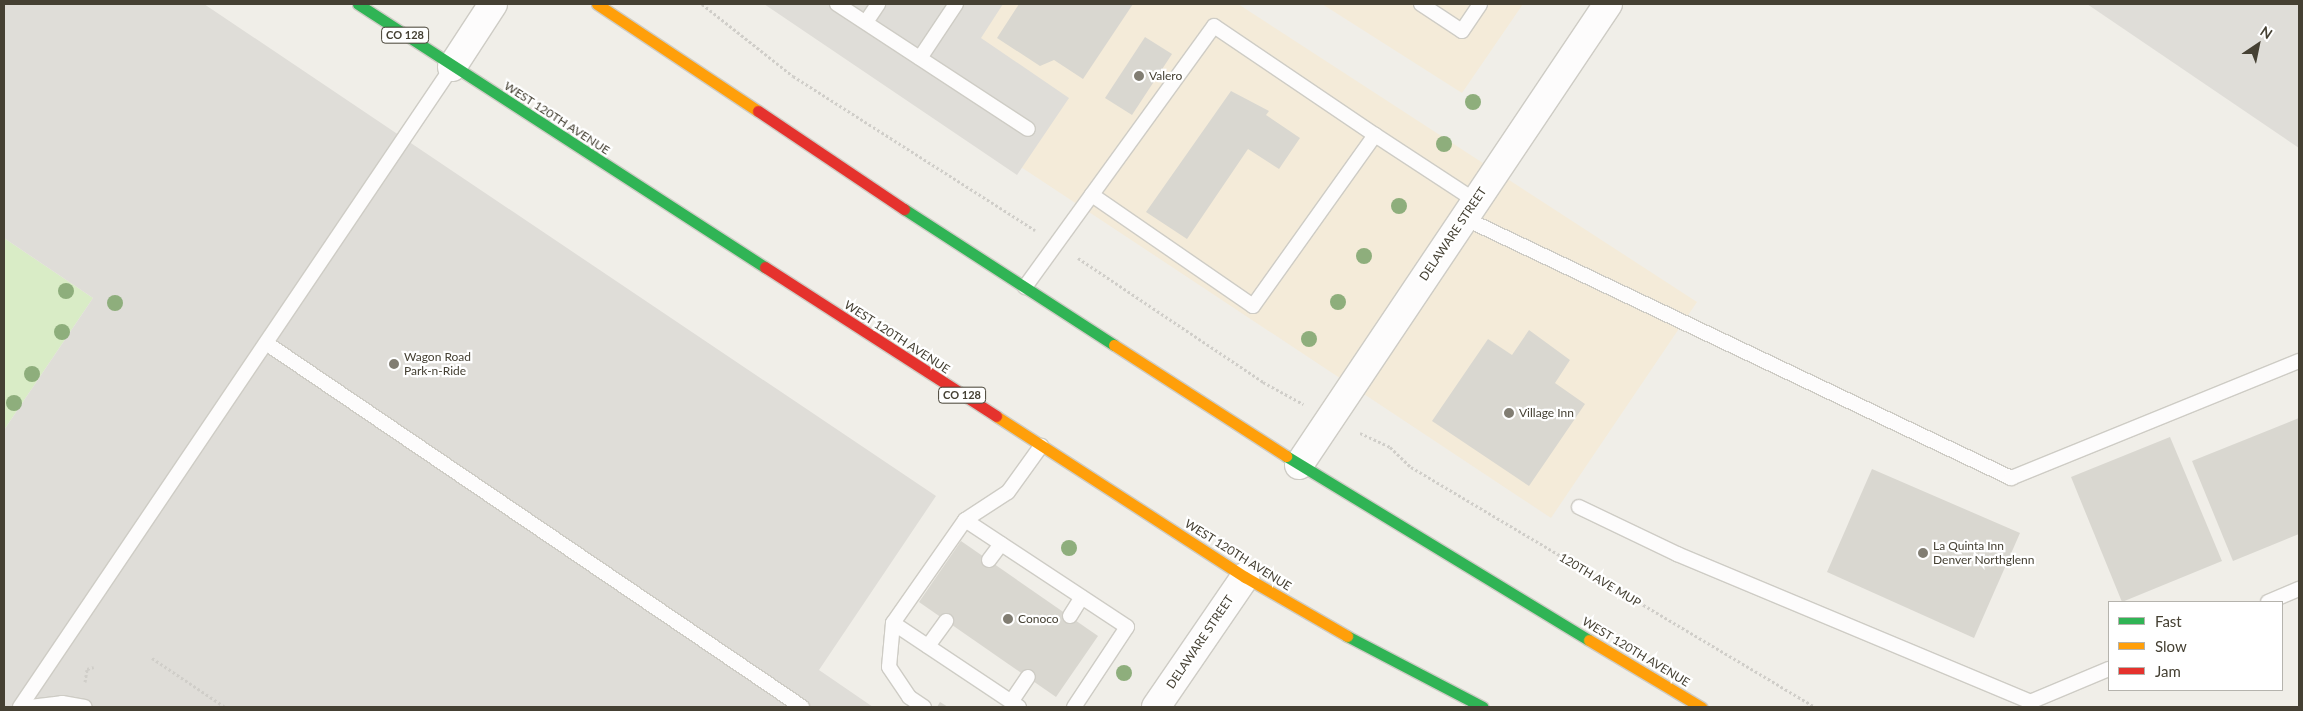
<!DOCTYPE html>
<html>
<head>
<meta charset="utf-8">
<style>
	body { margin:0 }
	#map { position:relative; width:2303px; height:711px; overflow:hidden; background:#f0eee8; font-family:Lato,sans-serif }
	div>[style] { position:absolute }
	.commercial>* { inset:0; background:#f4ebd9 }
	.green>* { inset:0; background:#d9ecc6 }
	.parking>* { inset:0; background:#dfddd8 }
	.building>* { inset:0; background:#d9d7d0 }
	.path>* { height:3px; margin-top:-1.5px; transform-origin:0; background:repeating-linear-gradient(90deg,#d0cec9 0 2.5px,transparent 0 5px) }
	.roads { filter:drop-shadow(1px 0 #ceccc5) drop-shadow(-1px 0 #ceccc5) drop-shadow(0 1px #ceccc5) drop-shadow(0 -1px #ceccc5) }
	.lane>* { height:14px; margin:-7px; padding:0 7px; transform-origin:7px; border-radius:7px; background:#fdfcfc }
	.street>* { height:28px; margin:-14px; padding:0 14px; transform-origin:14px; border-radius:14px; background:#fdfcfc }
	.fast>* { height:11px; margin:-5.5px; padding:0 5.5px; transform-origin:5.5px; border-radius:5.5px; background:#30b455 }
	.slow>* { height:11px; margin:-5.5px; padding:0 5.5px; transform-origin:5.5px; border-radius:5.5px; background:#ff9f0a }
	.jam>* { height:11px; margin:-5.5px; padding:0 5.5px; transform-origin:5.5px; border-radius:5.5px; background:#e5322d }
	.trees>* { width:16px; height:16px; margin:-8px; border-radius:50%; background:#8eae7c }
	.dots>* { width:14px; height:14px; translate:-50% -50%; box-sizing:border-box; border:2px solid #fff; border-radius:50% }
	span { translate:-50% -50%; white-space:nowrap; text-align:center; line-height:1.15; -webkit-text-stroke:4.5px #fff; paint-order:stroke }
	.shield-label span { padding:1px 4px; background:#fff; border:1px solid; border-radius:4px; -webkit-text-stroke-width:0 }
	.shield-label { font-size:11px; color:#454033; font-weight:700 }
	.poi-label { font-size:12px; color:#454033 }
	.left { translate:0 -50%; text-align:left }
	.street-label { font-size:12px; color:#454033 }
	.frame { position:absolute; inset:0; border:5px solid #454033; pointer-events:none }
	.legend { position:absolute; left:2108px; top:601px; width:175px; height:90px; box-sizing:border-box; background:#fff; border:1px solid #b5b3ad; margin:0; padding:6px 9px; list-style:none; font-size:15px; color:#454033 }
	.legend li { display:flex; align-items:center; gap:10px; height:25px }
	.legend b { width:25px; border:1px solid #b5b3ad }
	.north { position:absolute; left:2233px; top:20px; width:50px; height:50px; -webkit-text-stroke:4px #fff; paint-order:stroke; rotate:34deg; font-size:14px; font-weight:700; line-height:20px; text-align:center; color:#454033 }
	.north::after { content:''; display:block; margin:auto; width:18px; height:22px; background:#454033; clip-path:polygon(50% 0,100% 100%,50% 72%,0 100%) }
</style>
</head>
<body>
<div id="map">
	<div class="commercial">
		<i style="clip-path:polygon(775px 4px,1238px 4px,1697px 302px,1551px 518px)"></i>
		<i style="clip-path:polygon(1322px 4px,1523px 4px,1462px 93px)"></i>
	</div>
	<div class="green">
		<i style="clip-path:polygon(4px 238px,93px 298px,4px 430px)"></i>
	</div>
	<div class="parking">
		<i style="clip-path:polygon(4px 4px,204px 4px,936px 496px,819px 670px,873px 707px,4px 707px,4px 430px,93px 298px,4px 238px)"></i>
		<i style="clip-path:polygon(764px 4px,1003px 4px,981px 38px,1069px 98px,1017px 175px)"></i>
		<i style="clip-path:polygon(2087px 4px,2299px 4px,2299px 148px)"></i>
	</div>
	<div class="building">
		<i style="clip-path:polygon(1019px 4px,1133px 4px,1083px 79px,1054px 60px,1040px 66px,997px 38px)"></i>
		<i style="clip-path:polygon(1145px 37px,1172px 54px,1132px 115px,1105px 98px)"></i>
		<i style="clip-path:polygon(1231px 91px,1269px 111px,1266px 115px,1300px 138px,1279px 169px,1248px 149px,1187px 239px,1146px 212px)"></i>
		<i style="clip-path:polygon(1529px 330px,1570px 360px,1555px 383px,1585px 404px,1529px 486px,1432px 421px,1488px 339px,1512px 355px)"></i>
		<i style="clip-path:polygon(2299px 418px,2299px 534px,2233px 561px,2192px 461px)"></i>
		<i style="clip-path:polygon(2170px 437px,2222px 561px,2122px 602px,2071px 477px)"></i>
		<i style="clip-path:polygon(1872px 469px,2020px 533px,1974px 638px,1827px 572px)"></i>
		<i style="clip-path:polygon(961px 541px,1098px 636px,1056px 697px,919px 602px)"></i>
		<i style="clip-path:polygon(940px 702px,948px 707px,937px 707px)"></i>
	</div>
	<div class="path">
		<i style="left:702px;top:4px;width:116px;rotate:38.4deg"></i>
		<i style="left:793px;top:76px;width:287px;rotate:32.5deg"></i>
		<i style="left:1078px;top:258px;width:223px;rotate:33.8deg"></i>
		<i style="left:1263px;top:382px;width:46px;rotate:28.8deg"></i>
		<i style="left:1360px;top:433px;width:33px;rotate:25deg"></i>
		<i style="left:1390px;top:447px;width:29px;rotate:44deg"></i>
		<i style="left:1411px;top:467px;width:470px;rotate:30.7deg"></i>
		<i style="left:152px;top:658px;width:88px;rotate:33.9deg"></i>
		<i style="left:85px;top:682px;width:13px;rotate:-81deg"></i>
		<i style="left:87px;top:669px;width:7px;rotate:-16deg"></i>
	</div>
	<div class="roads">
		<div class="lane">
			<i style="left:837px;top:4px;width:228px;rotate:33.2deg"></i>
			<i style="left:1421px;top:4px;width:49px;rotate:33.4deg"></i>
			<i style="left:1462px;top:31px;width:32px;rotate:-56deg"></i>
			<i style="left:866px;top:22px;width:22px;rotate:-56deg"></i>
			<i style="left:920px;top:58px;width:65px;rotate:-56.3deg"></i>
			<i style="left:1375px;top:135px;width:121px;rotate:33.2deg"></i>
			<i style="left:1464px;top:218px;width:606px;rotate:25.42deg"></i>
			<i style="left:2011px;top:478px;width:311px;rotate:-22.1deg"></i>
			<i style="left:1025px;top:287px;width:322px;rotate:-54.1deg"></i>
			<i style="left:1214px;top:26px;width:194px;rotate:34.1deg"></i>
			<i style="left:1375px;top:135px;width:210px;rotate:125.5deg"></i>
			<i style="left:1253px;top:306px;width:196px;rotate:-145.4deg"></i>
			<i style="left:266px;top:343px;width:648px;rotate:34.18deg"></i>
			<i style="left:1579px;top:507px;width:109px;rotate:25.6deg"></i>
			<i style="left:1677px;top:554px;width:383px;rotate:22.7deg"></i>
			<i style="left:2030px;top:702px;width:86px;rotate:-22.7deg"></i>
			<i style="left:965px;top:520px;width:194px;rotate:33.4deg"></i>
			<i style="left:1127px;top:627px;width:96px;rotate:123.5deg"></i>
			<i style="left:989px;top:560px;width:20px;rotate:-53deg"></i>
			<i style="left:2268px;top:602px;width:34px;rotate:-23deg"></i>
			<i style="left:1070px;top:616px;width:22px;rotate:-58deg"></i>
			<i style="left:893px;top:623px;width:44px;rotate:95.2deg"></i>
			<i style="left:889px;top:667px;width:36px;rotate:56deg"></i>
			<i style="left:909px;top:697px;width:18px;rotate:34deg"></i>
			<i style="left:928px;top:646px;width:31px;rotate:-54deg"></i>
			<i style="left:1011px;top:702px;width:30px;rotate:-56deg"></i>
			<i style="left:20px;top:707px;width:772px;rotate:-55.98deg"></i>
			<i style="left:30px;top:707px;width:32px;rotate:-7deg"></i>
			<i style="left:62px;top:703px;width:23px;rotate:10deg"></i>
			<i style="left:1019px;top:707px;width:151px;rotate:-146.3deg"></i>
			<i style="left:893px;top:623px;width:126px;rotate:-55deg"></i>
			<i style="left:965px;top:520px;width:51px;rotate:-33.1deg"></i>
			<i style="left:1008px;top:492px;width:57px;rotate:-54.3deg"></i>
		</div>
		<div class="street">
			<i style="left:452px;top:67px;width:75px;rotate:-56.9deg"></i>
			<i style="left:1299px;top:465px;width:555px;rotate:-56.17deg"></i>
			<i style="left:1156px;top:707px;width:158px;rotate:-55.6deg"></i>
		</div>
		<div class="fast">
			<i style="left:358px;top:4px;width:485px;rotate:32.9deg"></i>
			<i style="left:904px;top:209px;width:250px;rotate:32.9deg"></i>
			<i style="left:1286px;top:456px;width:354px;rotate:31.3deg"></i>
			<i style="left:1347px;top:636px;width:153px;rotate:27.6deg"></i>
		</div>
		<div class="slow">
			<i style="left:597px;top:4px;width:193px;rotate:33.6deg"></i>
			<i style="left:1114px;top:345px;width:205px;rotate:32.8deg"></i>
			<i style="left:996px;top:416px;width:297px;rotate:32.9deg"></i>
			<i style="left:1245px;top:577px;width:118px;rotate:30deg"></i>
			<i style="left:1589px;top:640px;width:131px;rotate:30.9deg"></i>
		</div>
		<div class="jam">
			<i style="left:758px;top:111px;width:176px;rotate:33.9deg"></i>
			<i style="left:765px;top:267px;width:275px;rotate:32.8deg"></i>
		</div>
	</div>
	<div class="trees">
		<i style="left:1473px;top:102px"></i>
		<i style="left:1444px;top:144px"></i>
		<i style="left:1399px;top:206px"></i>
		<i style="left:1364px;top:256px"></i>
		<i style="left:66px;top:291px"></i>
		<i style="left:1338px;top:302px"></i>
		<i style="left:115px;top:303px"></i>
		<i style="left:62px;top:332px"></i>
		<i style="left:1309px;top:339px"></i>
		<i style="left:32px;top:374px"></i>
		<i style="left:14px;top:403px"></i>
		<i style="left:1069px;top:548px"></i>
		<i style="left:1124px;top:673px"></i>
	</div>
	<div class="dots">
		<i style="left:1139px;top:76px;background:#817d72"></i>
		<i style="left:394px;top:364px;background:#817d72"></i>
		<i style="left:1509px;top:413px;background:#817d72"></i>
		<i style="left:1923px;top:553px;background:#817d72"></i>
		<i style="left:1008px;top:619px;background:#817d72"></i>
	</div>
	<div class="shield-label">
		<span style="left:405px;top:35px">CO 128</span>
		<span style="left:962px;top:395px">CO 128</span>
	</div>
	<div class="poi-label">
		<span class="left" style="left:1149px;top:76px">Valero</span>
		<span class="left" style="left:404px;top:364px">Wagon Road<br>Park-n-Ride</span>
		<span class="left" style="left:1519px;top:413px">Village Inn</span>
		<span class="left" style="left:1933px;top:553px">La Quinta Inn<br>Denver Northglenn</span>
		<span class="left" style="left:1018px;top:619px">Conoco</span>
	</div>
	<div class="street-label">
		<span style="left:557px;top:118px;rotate:33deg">WEST 120TH AVENUE</span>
		<span style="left:1453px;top:234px;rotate:-56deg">DELAWARE STREET</span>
		<span style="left:897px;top:337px;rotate:33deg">WEST 120TH AVENUE</span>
		<span style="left:1238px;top:555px;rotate:32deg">WEST 120TH AVENUE</span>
		<span style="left:1600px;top:580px;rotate:31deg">120TH AVE MUP</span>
		<span style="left:1200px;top:642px;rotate:-56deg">DELAWARE STREET</span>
		<span style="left:1636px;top:652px;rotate:31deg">WEST 120TH AVENUE</span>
	</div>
	<div class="frame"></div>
	<ul class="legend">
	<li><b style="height:6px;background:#30b455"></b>Fast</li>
	<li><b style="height:6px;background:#ff9f0a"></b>Slow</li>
	<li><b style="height:6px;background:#e5322d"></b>Jam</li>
	</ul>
	<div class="north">N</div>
</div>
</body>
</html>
